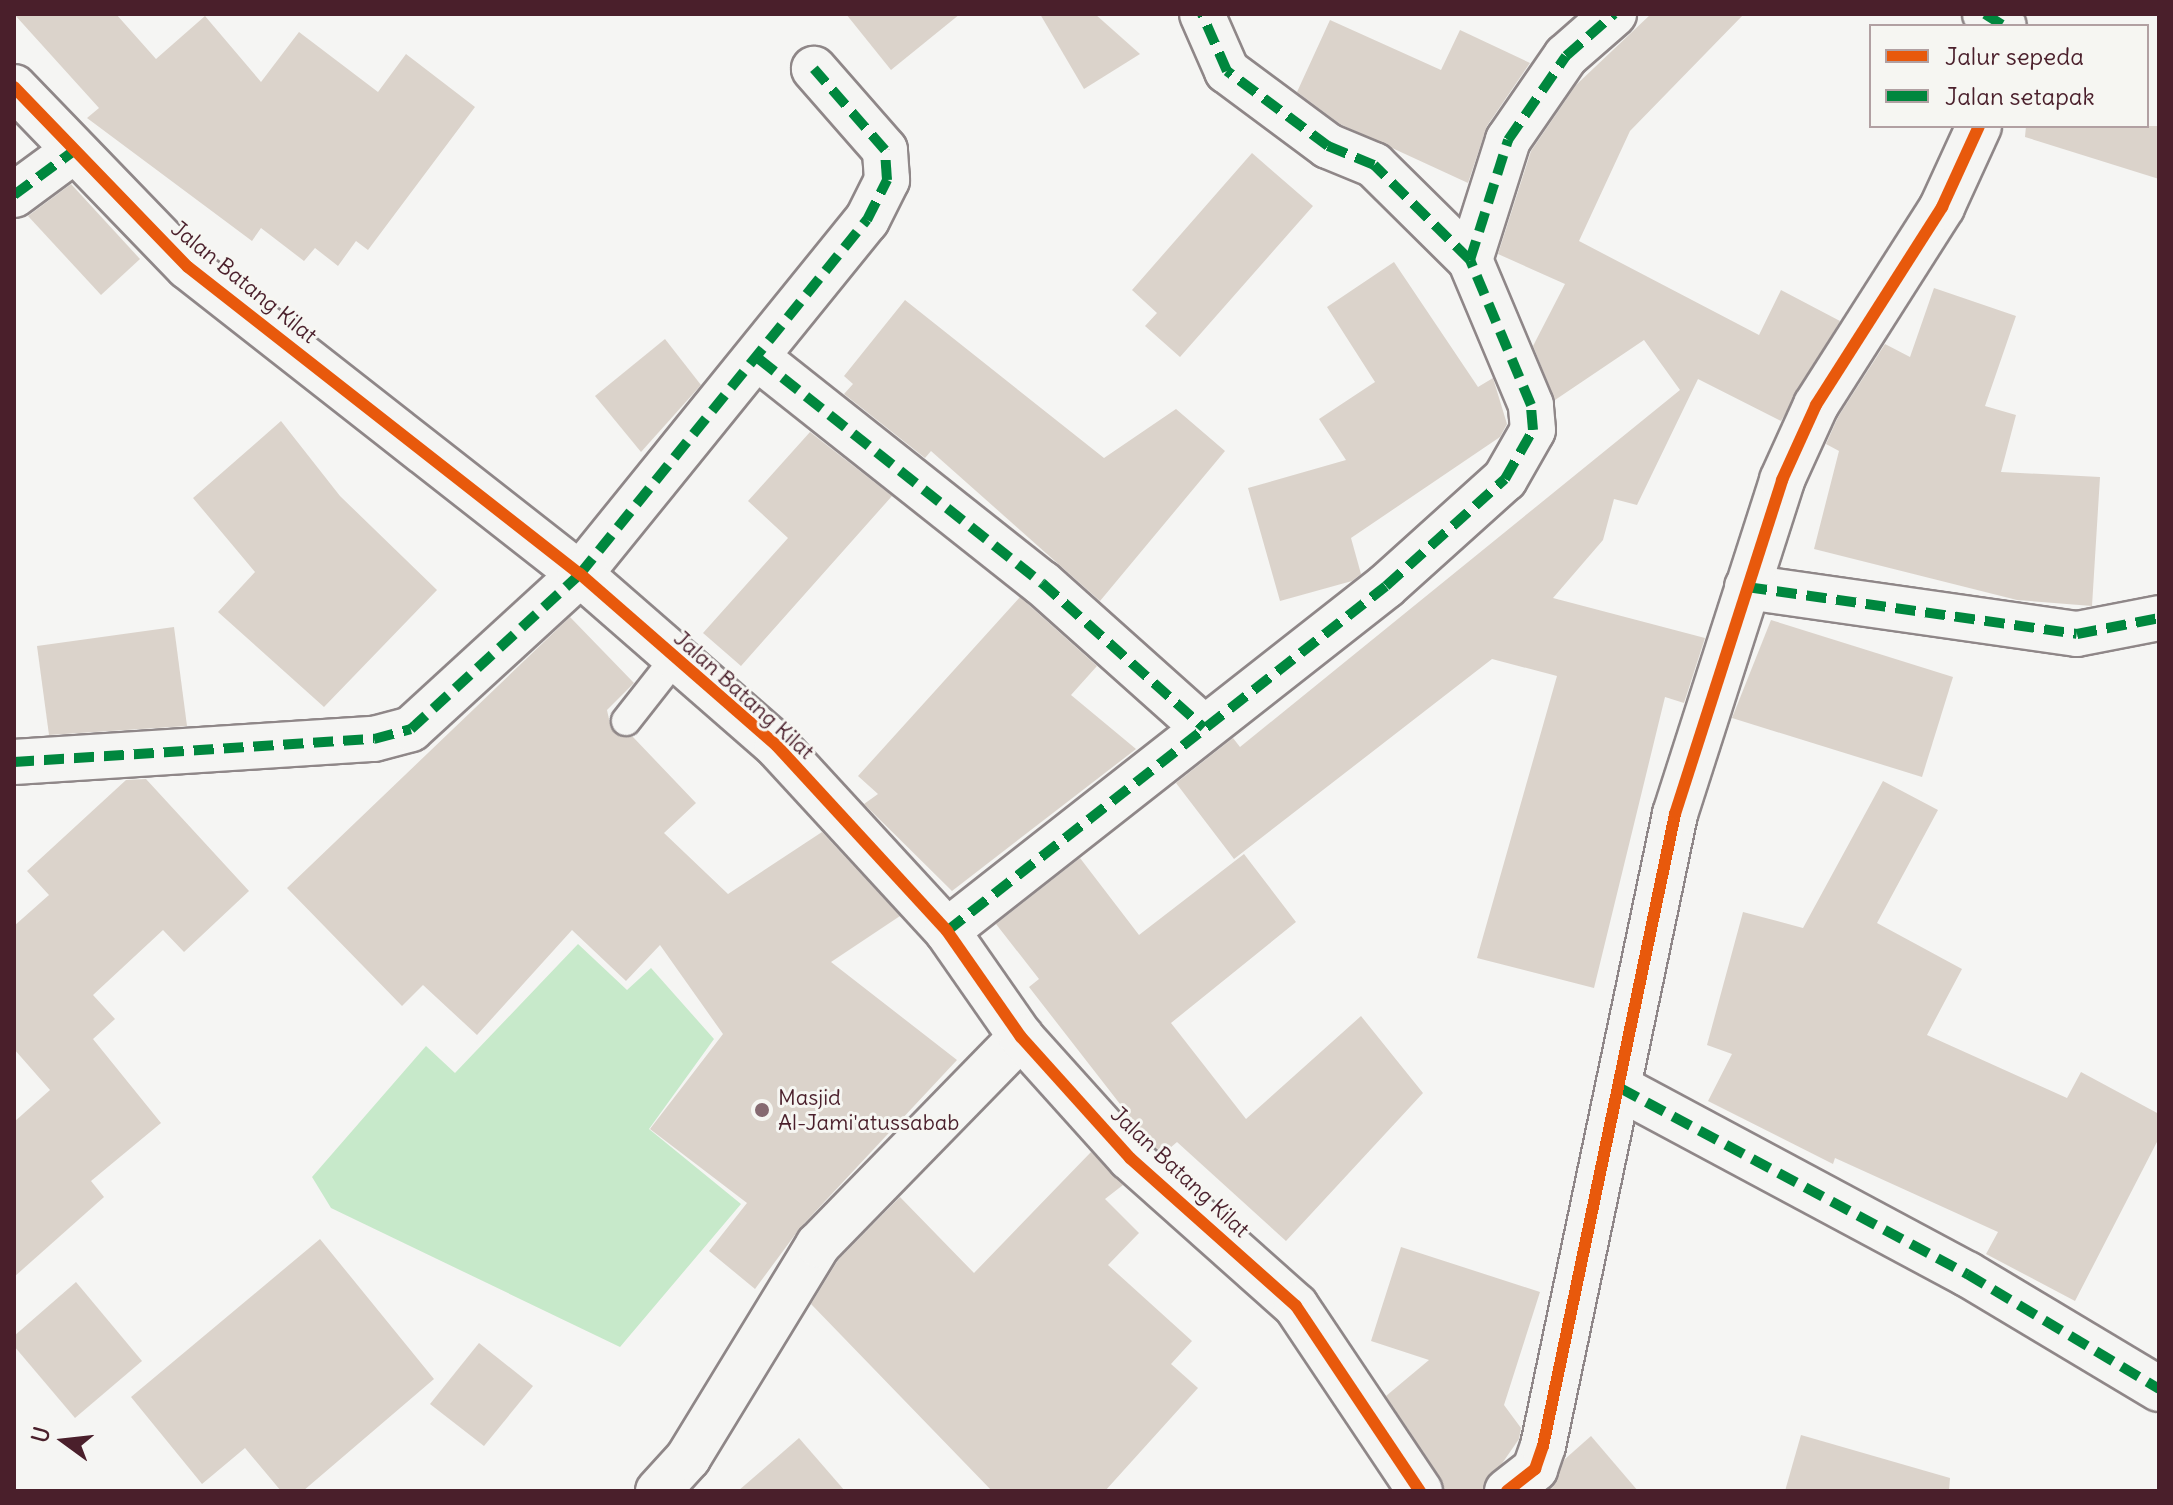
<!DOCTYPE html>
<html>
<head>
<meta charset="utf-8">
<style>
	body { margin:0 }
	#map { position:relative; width:2173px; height:1505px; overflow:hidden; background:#f5f5f3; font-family:Delius,sans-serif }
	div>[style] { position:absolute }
	.green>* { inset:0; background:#c7e9ca }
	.building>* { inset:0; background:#dbd3cb }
	.roads { filter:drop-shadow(2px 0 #8f8788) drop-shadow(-2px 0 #8f8788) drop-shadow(0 2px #8f8788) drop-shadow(0 -2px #8f8788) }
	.lane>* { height:28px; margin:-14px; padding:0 14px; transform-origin:14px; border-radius:14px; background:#f5f5f3 }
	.street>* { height:44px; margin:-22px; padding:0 22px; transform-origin:22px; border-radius:22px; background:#f5f5f3 }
	.secondary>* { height:44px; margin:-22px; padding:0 22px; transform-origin:22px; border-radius:22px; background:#f5f5f3 }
	.quiet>* { height:10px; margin-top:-5px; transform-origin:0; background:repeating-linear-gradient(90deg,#00873e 0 20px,transparent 0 30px) }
	.cycleway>* { height:12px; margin:-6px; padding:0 6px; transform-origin:6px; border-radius:6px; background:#e8590c }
	.dots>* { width:22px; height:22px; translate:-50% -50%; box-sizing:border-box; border:4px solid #f6f6f2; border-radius:50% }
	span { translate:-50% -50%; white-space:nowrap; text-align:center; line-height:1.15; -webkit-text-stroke:6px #f6f6f2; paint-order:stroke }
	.street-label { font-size:22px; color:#4a1f2b }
	.poi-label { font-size:22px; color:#4a1f2b }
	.left { translate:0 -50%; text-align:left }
	.frame { position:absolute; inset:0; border:16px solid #4a1f2b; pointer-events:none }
	.legend { position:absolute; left:1869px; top:24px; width:280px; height:104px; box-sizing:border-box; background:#f6f6f2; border:2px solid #b1a0a2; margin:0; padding:10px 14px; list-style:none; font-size:24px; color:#4a1f2b }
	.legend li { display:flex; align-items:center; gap:16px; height:40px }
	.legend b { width:40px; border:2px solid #b1a0a2 }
	.north { position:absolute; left:24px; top:1401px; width:80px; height:80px; -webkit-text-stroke:6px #f6f6f2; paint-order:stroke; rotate:285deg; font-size:22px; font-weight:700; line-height:32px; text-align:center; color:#4a1f2b }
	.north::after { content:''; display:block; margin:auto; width:28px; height:36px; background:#4a1f2b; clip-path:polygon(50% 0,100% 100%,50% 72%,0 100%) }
</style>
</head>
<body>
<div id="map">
	<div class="green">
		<i style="clip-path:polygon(578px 944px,627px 990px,651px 968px,714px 1039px,649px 1129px,741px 1204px,620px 1347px,331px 1208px,312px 1177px,426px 1046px,455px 1073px)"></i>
	</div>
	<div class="building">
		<i style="clip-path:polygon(14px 14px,116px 14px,156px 59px,205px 16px,261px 82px,299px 32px,378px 92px,406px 54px,475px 107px,368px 250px,356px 241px,338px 266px,315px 248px,304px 261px,261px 228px,252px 241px,87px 118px,99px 108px)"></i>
		<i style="clip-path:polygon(846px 14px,960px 14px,891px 70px)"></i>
		<i style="clip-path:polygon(1040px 14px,1095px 14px,1140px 54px,1084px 89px)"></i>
		<i style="clip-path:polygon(1651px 14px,1744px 14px,1630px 131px,1579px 241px,1759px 335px,1781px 290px,1840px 321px,1781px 421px,1698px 379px,1637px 505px,1614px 499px,1603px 540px,1553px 598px,1705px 638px,1684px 703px,1665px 697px,1594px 988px,1477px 958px,1557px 676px,1492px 659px,1234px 859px,1176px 783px,1233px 738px,1240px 747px,1680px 390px,1644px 340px,1555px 400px,1533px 346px,1565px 284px,1498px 254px,1531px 151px,1576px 85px)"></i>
		<i style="clip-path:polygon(1330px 20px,1441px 70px,1460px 30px,1530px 63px,1487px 126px,1468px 183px,1340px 124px,1297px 92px)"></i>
		<i style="clip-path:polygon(2026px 126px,2159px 126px,2159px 179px,2025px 137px)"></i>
		<i style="clip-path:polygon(1252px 153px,1313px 206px,1180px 357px,1145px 326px,1157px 313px,1132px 290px)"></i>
		<i style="clip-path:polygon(71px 184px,140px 259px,101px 295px,28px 216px)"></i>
		<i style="clip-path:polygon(1394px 262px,1478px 387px,1493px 378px,1507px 424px,1500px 437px,1351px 538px,1361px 574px,1352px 581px,1280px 601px,1248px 488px,1346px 460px,1319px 419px,1375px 382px,1327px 307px)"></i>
		<i style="clip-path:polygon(1934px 288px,2016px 316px,1985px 406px,2016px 415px,2001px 472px,2100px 477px,2092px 606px,2017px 600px,1814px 549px,1839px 451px,1826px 444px,1838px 417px,1885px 344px,1910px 357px)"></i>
		<i style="clip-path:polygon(905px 300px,1104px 458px,1176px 409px,1225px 451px,1100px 601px,931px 451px,925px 458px,844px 394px,853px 384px,844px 376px)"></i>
		<i style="clip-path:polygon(665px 339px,701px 385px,641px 452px,595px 396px)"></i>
		<i style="clip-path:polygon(281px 421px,340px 496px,437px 590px,324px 707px,218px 612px,255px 572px,193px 498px)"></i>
		<i style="clip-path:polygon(810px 432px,892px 496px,741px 666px,703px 633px,788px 538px,748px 501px)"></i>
		<i style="clip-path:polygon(1020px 597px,1097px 666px,1071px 695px,1136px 749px,952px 891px,864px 804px,878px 794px,858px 776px)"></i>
		<i style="clip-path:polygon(570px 617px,634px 683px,607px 710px,611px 728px,633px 737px,696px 803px,664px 833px,728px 894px,822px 832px,900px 916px,831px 962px,957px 1060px,800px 1228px,755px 1289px,709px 1251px,747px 1203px,650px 1129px,723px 1034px,660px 945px,626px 981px,572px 930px,477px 1035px,423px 985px,402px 1006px,287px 888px)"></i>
		<i style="clip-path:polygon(1771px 620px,1953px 677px,1922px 777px,1732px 718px)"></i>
		<i style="clip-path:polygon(174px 627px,187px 726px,49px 735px,37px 646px)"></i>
		<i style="clip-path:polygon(146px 779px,249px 891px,184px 952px,163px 930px,93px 995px,115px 1019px,93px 1039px,161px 1123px,91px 1181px,104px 1197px,14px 1277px,14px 1122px,50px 1090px,14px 1049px,14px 926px,49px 895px,27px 871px,126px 780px)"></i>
		<i style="clip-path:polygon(1883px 781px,1938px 810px,1877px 923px,1962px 969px,1927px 1035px,2067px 1098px,2081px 1072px,2159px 1114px,2159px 1138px,2075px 1301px,1986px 1254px,1998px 1232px,1835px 1158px,1833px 1164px,1708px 1101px,1732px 1054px,1707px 1045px,1743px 912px,1803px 928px)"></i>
		<i style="clip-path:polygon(1244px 854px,1296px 922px,1171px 1023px,1246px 1119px,1361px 1016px,1423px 1093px,1286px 1241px,1177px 1142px,1163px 1154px,1148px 1140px,1029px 987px,1039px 979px,996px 924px,1080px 858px,1139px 935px)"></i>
		<i style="clip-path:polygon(1091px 1152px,1123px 1185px,1105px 1199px,1139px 1233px,1108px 1265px,1192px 1341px,1171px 1364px,1198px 1388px,1105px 1491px,992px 1491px,811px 1304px,838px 1260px,900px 1197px,974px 1273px)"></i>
		<i style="clip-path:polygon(320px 1239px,434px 1379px,303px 1491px,281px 1491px,245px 1448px,202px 1484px,131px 1397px)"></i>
		<i style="clip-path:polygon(1401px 1247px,1540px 1292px,1504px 1405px,1521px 1428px,1519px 1439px,1483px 1491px,1445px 1491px,1386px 1396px,1429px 1360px,1371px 1341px)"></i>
		<i style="clip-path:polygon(76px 1282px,142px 1361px,75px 1418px,14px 1346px,14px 1336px)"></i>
		<i style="clip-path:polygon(479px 1343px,533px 1386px,484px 1446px,430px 1404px)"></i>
		<i style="clip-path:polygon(1801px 1435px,1950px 1478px,1949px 1491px,1785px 1491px)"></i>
		<i style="clip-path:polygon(1591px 1436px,1638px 1491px,1547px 1491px,1565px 1459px)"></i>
		<i style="clip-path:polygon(799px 1438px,845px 1491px,738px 1491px)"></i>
	</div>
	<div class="roads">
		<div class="lane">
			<i style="left:626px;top:721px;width:78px;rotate:-51.8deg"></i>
		</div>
		<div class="street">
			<i style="left:1985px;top:14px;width:22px;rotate:32deg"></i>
			<i style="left:14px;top:195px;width:71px;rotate:-36.4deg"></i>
			<i style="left:1470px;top:260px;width:126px;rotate:-72.4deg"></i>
			<i style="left:1508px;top:140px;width:102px;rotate:-55.4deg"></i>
			<i style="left:1566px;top:56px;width:64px;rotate:-41.2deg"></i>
			<i style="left:759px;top:359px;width:361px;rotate:38.4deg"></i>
			<i style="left:1042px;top:583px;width:217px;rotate:41.8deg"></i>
			<i style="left:1747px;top:587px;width:333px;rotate:8.1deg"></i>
			<i style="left:2077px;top:634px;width:84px;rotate:-11deg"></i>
			<i style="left:14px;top:762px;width:361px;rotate:-3.7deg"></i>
			<i style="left:374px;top:739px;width:38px;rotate:-15deg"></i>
			<i style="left:411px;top:729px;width:229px;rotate:-42.5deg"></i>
			<i style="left:580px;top:574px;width:456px;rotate:-51deg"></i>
			<i style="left:867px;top:220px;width:45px;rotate:-63.4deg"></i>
			<i style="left:887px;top:180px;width:30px;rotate:-94deg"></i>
			<i style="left:885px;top:150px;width:108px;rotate:-131.2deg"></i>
			<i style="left:947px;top:931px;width:558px;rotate:-38.16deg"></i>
			<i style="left:1386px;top:586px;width:160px;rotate:-42deg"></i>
			<i style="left:1505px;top:479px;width:56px;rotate:-60.3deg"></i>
			<i style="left:1533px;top:430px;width:25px;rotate:-95deg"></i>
			<i style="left:1531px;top:405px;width:157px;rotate:-112.8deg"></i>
			<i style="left:1470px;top:260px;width:135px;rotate:-135.3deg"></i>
			<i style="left:1374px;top:165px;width:50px;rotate:-157.6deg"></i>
			<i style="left:1328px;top:146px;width:126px;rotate:-143.4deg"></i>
			<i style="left:1227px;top:71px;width:62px;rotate:-113.7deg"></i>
			<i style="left:1620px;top:1088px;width:394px;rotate:28.2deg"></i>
			<i style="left:1967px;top:1274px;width:224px;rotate:30.9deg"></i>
			<i style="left:658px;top:1491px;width:45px;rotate:-47.7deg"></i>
			<i style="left:688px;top:1458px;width:250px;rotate:-58.6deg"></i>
			<i style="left:818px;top:1245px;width:291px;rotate:-45.7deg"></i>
			<i style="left:1507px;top:1491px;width:36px;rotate:-38deg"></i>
			<i style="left:1535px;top:1469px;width:24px;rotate:-71deg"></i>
			<i style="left:1543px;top:1446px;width:646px;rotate:-78.2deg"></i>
			<i style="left:1675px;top:814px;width:351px;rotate:-72.2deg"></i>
			<i style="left:1782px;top:480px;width:82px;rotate:-65.6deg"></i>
			<i style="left:1816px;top:405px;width:235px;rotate:-57.5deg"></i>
			<i style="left:1942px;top:207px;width:89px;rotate:-65.4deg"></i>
		</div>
		<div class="secondary">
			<i style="left:14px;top:87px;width:250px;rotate:46deg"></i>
			<i style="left:188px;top:267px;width:498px;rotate:38.1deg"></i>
			<i style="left:580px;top:574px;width:262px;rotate:41.1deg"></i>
			<i style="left:777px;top:746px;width:251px;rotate:47.4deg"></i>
			<i style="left:947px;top:931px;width:129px;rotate:55.1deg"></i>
			<i style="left:1021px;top:1037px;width:163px;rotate:48deg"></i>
			<i style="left:1130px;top:1158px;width:222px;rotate:41.7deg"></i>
			<i style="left:1296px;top:1306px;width:223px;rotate:56.2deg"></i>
		</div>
	</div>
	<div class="quiet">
		<i style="left:1985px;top:14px;width:22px;rotate:32deg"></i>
		<i style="left:14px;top:195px;width:71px;rotate:-36.4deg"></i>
		<i style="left:1470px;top:260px;width:126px;rotate:-72.4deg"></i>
		<i style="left:1508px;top:140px;width:102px;rotate:-55.4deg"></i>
		<i style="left:1566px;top:56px;width:64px;rotate:-41.2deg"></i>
		<i style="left:759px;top:359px;width:361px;rotate:38.4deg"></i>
		<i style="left:1042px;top:583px;width:217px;rotate:41.8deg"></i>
		<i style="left:1747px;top:587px;width:333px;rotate:8.1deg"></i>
		<i style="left:2077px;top:634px;width:84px;rotate:-11deg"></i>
		<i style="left:14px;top:762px;width:361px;rotate:-3.7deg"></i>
		<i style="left:374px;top:739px;width:38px;rotate:-15deg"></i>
		<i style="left:411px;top:729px;width:229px;rotate:-42.5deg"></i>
		<i style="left:580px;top:574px;width:456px;rotate:-51deg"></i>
		<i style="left:867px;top:220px;width:45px;rotate:-63.4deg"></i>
		<i style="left:887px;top:180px;width:30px;rotate:-94deg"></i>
		<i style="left:885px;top:150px;width:108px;rotate:-131.2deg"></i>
		<i style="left:947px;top:931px;width:558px;rotate:-38.16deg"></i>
		<i style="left:1386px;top:586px;width:160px;rotate:-42deg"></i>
		<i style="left:1505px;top:479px;width:56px;rotate:-60.3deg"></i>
		<i style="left:1533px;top:430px;width:25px;rotate:-95deg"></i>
		<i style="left:1531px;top:405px;width:157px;rotate:-112.8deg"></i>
		<i style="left:1470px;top:260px;width:135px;rotate:-135.3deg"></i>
		<i style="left:1374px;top:165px;width:50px;rotate:-157.6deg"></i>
		<i style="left:1328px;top:146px;width:126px;rotate:-143.4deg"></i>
		<i style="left:1227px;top:71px;width:62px;rotate:-113.7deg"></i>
		<i style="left:1620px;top:1088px;width:394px;rotate:28.2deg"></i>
		<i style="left:1967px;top:1274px;width:224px;rotate:30.9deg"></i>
	</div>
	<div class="cycleway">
		<i style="left:14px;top:87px;width:250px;rotate:46deg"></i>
		<i style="left:188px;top:267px;width:498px;rotate:38.1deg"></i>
		<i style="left:580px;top:574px;width:262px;rotate:41.1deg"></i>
		<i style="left:777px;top:746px;width:251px;rotate:47.4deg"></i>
		<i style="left:947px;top:931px;width:129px;rotate:55.1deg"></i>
		<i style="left:1021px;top:1037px;width:163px;rotate:48deg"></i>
		<i style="left:1130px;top:1158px;width:222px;rotate:41.7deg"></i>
		<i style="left:1296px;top:1306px;width:223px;rotate:56.2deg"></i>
		<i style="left:1507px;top:1491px;width:36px;rotate:-38deg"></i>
		<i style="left:1535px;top:1469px;width:24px;rotate:-71deg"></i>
		<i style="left:1543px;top:1446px;width:646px;rotate:-78.2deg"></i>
		<i style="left:1675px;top:814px;width:351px;rotate:-72.2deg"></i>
		<i style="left:1782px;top:480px;width:82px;rotate:-65.6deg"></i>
		<i style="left:1816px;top:405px;width:235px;rotate:-57.5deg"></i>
		<i style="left:1942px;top:207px;width:89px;rotate:-65.4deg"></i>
	</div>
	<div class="dots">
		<i style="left:762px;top:1110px;background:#866a71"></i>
	</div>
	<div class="street-label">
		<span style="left:244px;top:282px;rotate:39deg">Jalan Batang Kilat</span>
		<span style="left:744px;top:695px;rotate:42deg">Jalan Batang Kilat</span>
		<span style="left:1180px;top:1172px;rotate:43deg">Jalan Batang Kilat</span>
	</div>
	<div class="poi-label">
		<span class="left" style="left:778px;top:1110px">Masjid<br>Al-Jami'atussabab</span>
	</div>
	<div class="frame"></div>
	<ul class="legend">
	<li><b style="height:10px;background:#e8590c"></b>Jalur sepeda</li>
	<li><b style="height:10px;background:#00873e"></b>Jalan setapak</li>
	</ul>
	<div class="north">U</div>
</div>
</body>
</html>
